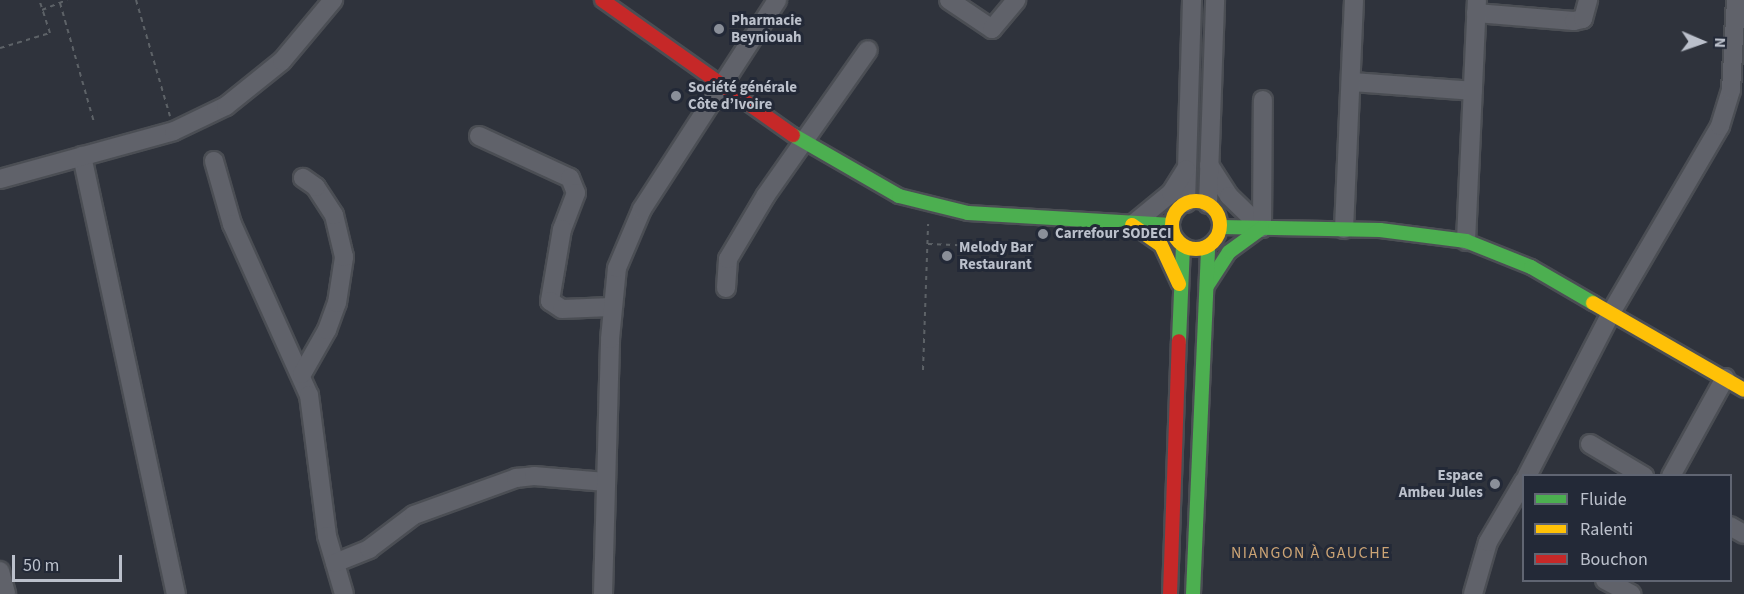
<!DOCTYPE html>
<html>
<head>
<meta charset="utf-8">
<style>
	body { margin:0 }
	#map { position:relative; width:1744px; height:594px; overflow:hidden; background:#2f333c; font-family:"Source Sans 3",sans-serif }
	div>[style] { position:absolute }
	.path>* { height:2px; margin-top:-1px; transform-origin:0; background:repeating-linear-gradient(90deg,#5d6267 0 4.5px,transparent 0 9px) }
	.roads { filter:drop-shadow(2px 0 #4b4e54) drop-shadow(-2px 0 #4b4e54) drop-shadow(0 2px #4b4e54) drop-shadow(0 -2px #4b4e54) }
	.street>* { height:18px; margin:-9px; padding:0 9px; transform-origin:9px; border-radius:9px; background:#60626a }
	.fast>* { height:14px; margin:-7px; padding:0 7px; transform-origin:7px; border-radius:7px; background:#4caf50 }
	.slow>* { height:14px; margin:-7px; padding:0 7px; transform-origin:7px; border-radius:7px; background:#ffc107 }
	.slow>.ring { margin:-7px; padding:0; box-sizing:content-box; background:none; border:14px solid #ffc107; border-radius:50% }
	.jam>* { height:14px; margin:-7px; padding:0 7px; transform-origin:7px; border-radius:7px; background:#c62828 }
	.dots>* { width:16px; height:16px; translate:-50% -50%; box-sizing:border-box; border:3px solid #232937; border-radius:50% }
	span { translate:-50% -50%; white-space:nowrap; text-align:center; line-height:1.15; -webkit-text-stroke:6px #232937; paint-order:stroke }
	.poi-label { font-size:15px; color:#bbc0cb; font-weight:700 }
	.left { translate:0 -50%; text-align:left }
	.right { translate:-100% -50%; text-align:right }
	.neighbourhood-label { font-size:16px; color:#cca475; letter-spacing:1.5px }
	.legend { position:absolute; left:1522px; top:474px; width:210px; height:108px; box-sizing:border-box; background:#232937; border:2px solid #606572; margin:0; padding:8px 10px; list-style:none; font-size:18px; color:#bbc0cb }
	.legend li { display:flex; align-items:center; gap:12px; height:30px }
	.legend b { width:30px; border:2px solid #606572 }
	.north { position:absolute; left:1672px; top:12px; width:60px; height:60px; -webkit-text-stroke:4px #232937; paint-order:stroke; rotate:92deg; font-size:16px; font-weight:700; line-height:24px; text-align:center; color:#bbc0cb }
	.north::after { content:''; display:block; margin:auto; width:21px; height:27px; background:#bbc0cb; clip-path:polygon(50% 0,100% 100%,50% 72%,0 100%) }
	.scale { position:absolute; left:12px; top:555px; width:110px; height:27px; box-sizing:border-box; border:3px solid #bbc0cb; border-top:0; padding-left:8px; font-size:18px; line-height:21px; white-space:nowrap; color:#bbc0cb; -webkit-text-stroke:4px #232937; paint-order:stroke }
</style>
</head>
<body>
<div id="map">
	<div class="path">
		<i style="left:136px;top:0;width:121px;rotate:73.7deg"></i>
		<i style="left:60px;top:3px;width:124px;rotate:74.1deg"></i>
		<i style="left:42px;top:10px;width:27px;rotate:-22deg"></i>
		<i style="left:0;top:48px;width:52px;rotate:-16.7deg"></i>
		<i style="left:50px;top:33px;width:35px;rotate:-108deg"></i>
		<i style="left:928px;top:244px;width:79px;rotate:2.2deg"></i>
		<i style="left:923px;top:370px;width:146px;rotate:-88deg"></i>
	</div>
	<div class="roads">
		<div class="street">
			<i style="left:949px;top:0;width:52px;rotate:34deg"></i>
			<i style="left:992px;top:29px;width:38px;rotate:-50deg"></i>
			<i style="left:1476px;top:13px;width:98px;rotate:4.7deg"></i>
			<i style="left:1574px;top:21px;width:9px;rotate:-13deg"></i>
			<i style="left:1583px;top:19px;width:20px;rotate:-75deg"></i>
			<i style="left:1351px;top:82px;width:122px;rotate:4.2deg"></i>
			<i style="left:479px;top:136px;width:100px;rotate:24.8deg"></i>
			<i style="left:570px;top:178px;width:16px;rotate:68deg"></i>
			<i style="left:576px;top:193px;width:39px;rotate:111deg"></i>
			<i style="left:562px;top:229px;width:73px;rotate:99.5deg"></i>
			<i style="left:550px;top:301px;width:14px;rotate:34deg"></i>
			<i style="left:562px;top:309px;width:49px;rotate:-2.3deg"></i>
			<i style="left:82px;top:156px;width:448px;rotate:77.9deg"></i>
			<i style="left:214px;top:161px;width:66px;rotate:74.1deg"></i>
			<i style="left:232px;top:224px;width:188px;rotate:65.8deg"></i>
			<i style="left:309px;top:395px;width:142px;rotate:82.7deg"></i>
			<i style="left:327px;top:536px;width:60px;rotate:73.7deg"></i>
			<i style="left:1209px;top:165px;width:37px;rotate:57deg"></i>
			<i style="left:1229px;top:196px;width:46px;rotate:44.1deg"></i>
			<i style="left:0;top:179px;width:180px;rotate:-15.4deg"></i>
			<i style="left:174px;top:131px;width:58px;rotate:-25.7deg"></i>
			<i style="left:226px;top:106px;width:72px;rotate:-38.8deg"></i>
			<i style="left:282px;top:61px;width:80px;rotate:-50.1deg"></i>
			<i style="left:1186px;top:203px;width:203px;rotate:-88.3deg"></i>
			<i style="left:1208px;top:204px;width:204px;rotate:-88deg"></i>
			<i style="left:1132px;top:225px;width:50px;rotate:-39.4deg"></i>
			<i style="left:1171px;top:193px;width:28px;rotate:-58deg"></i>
			<i style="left:1262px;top:228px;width:128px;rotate:-89.6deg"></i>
			<i style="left:1344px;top:229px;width:229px;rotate:-87.5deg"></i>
			<i style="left:1466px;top:241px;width:241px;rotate:-87.4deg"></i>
			<i style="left:726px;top:288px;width:29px;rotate:-86deg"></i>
			<i style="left:728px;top:259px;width:74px;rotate:-59.3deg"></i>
			<i style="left:766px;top:195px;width:177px;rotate:-54.9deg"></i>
			<i style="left:302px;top:374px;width:51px;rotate:-60.4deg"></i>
			<i style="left:327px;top:330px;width:29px;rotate:-70deg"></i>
			<i style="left:337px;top:303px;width:47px;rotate:-81.3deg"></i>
			<i style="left:344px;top:257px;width:43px;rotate:-103.4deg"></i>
			<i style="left:334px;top:215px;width:33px;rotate:-123deg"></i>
			<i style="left:316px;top:187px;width:16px;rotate:-145deg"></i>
			<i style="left:1590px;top:444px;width:63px;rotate:30.7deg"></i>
			<i style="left:1527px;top:476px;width:186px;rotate:-62.7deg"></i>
			<i style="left:1612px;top:311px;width:214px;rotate:-59.7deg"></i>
			<i style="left:1720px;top:126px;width:38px;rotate:-73deg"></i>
			<i style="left:1731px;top:90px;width:90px;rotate:-86.8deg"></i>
			<i style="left:1671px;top:476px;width:112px;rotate:-61.1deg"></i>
			<i style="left:1730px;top:526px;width:16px;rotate:30deg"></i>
			<i style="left:335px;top:563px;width:37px;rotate:-22deg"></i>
			<i style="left:369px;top:549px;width:56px;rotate:-37.1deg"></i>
			<i style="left:414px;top:515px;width:109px;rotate:-19.9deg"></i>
			<i style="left:516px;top:478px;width:18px;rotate:-6deg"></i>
			<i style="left:534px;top:476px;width:72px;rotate:4.8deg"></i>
			<i style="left:0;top:571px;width:24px;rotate:75deg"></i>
			<i style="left:1605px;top:580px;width:30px;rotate:28deg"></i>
			<i style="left:603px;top:594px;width:255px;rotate:-88.4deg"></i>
			<i style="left:610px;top:339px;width:71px;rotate:-84.4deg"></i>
			<i style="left:617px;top:268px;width:64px;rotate:-67deg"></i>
			<i style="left:642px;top:209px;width:249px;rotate:-57.1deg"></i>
			<i style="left:1473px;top:594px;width:54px;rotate:-73.9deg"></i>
			<i style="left:1488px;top:542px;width:71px;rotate:-59.5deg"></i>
		</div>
		<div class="fast">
			<i style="left:793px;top:135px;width:122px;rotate:29.9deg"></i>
			<i style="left:899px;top:196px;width:71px;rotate:13.8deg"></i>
			<i style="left:968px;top:213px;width:204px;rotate:3.4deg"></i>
			<i style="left:1221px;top:227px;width:159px;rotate:1.1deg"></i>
			<i style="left:1380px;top:230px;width:87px;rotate:7.3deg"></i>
			<i style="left:1466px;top:241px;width:70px;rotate:21.8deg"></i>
			<i style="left:1531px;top:267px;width:72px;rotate:30.1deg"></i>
			<i style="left:1207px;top:286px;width:40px;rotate:-57.1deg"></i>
			<i style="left:1229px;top:252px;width:41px;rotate:-36deg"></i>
			<i style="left:1179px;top:341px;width:95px;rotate:-87.6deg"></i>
			<i style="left:1193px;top:594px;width:347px;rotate:-87.5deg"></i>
		</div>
		<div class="slow">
			<i class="ring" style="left:1172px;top:201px;width:34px;height:34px"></i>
			<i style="left:1132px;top:225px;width:35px;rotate:35deg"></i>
			<i style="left:1161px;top:245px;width:43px;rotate:65.2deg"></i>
			<i style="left:1593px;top:303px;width:174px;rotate:29.9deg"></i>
		</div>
		<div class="jam">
			<i style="left:602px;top:0;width:234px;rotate:35.3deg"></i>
			<i style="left:1170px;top:594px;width:253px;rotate:-88deg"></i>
		</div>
	</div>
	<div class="dots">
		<i style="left:719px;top:29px;background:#8a8f99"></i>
		<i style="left:676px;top:96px;background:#8a8f99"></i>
		<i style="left:1043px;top:234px;background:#8a8f99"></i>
		<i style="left:947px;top:256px;background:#8a8f99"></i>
		<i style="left:1495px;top:484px;background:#8a8f99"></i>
	</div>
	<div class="poi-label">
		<span class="left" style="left:731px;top:29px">Pharmacie<br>Beyniouah</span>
		<span class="left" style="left:688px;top:96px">Société générale<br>Côte d’Ivoire</span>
		<span class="left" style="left:1055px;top:234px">Carrefour SODECI</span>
		<span class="left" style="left:959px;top:256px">Melody Bar<br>Restaurant</span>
		<span class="right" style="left:1483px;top:484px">Espace<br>Ambeu Jules</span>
	</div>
	<div class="neighbourhood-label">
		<span style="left:1311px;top:553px">NIANGON À GAUCHE</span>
	</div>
	<ul class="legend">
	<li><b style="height:8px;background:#4caf50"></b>Fluide</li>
	<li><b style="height:8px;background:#ffc107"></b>Ralenti</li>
	<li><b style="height:8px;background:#c62828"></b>Bouchon</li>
	</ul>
	<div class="north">N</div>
	<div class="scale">50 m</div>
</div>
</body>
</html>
